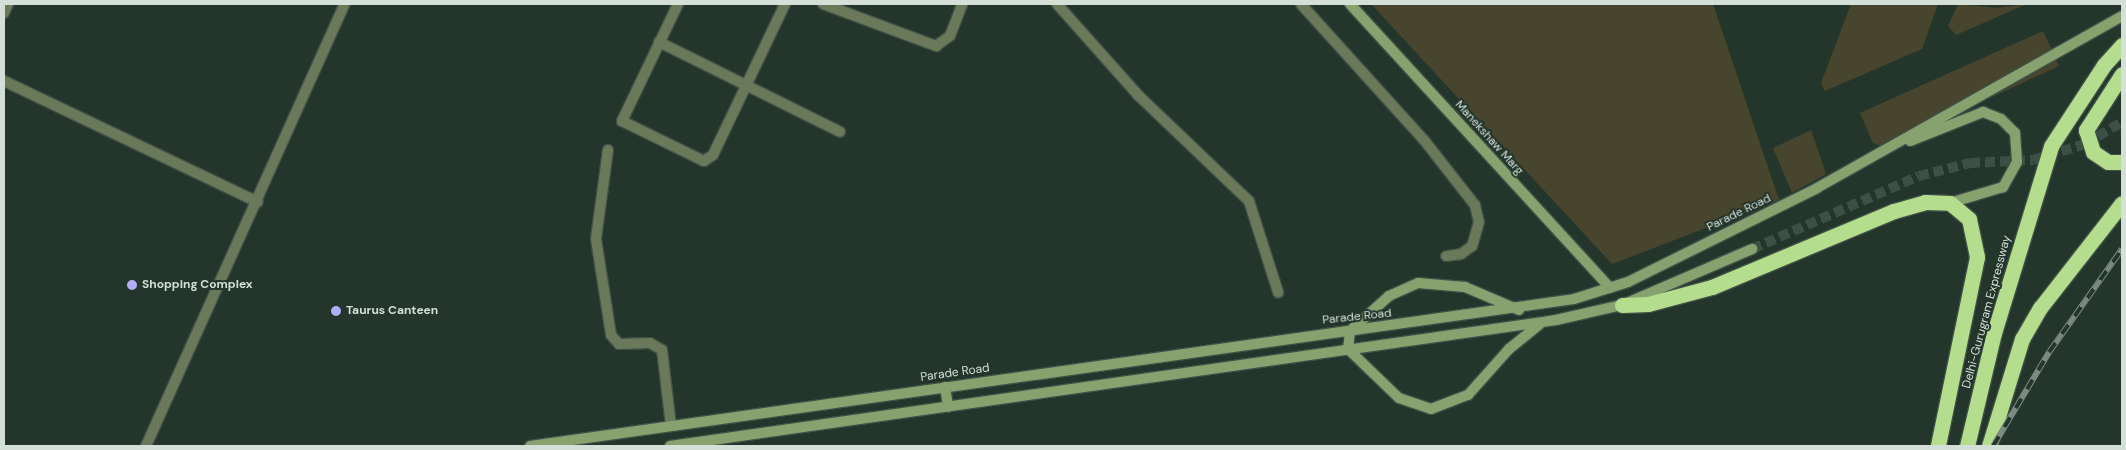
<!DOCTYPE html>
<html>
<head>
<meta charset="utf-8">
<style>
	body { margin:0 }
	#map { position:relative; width:2126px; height:450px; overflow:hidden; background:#24362b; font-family:"DM Sans",sans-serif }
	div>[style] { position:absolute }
	.green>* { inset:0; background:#47452d }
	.secondary-tunnel>* { height:10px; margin-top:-5px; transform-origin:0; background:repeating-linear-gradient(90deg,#3e4f45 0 10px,transparent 0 15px) }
	.roads { filter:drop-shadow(1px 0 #405147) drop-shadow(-1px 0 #405147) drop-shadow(0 1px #405147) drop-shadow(0 -1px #405147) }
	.street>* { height:10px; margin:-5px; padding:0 5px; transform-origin:5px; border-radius:5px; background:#69795a }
	.secondary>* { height:10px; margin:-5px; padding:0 5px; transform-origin:5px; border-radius:5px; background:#88a26f }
	.highway>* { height:15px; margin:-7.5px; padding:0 7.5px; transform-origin:7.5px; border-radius:7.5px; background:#b5dd8e }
	.rail>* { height:5.5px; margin-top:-2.75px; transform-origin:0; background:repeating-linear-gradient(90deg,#24362b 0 11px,#7c8b82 0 22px); box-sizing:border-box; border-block:1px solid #7c8b82 }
	.dots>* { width:14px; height:14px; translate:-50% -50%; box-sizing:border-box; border:2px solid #24362b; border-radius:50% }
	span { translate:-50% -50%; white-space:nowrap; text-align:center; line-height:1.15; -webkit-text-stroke:4px #24362b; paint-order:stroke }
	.street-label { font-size:12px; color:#d4dfd8 }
	.poi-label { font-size:12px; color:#d4dfd8; font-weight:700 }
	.left { translate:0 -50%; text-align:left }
	.frame { position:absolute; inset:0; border:5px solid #d4dfd8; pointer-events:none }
</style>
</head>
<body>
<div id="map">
	<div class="green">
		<i style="clip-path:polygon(1371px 4px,1713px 4px,1779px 200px,1612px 264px)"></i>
		<i style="clip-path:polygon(1851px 4px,1938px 4px,1922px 49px,1825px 91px,1821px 83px)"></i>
		<i style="clip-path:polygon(1958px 4px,1997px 8px,2027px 4px,1956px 35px,1948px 26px)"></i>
		<i style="clip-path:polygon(2043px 31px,2059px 66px,1884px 147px,1873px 143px,1860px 113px)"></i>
		<i style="clip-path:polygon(1811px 130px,1826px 174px,1792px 193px,1773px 148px)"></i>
	</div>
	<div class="secondary-tunnel">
		<i style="left:1752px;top:249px;width:182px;rotate:-23.6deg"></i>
		<i style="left:1919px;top:176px;width:53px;rotate:-14.3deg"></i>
		<i style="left:1970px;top:163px;width:63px;rotate:-2.7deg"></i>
		<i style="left:2033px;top:160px;width:54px;rotate:-17.1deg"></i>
		<i style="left:2085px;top:144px;width:43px;rotate:-30.7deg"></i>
	</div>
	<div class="roads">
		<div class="street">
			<i style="left:678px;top:4px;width:130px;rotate:115.6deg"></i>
			<i style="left:622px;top:121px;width:91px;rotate:26deg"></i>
			<i style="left:704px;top:161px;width:11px;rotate:-34deg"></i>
			<i style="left:713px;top:155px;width:167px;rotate:-64.5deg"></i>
			<i style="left:823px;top:4px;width:121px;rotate:20.4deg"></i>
			<i style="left:936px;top:46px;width:17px;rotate:-36deg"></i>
			<i style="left:950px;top:36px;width:34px;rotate:-69deg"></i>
			<i style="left:1057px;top:4px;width:122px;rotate:48.3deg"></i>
			<i style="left:1138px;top:95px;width:153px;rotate:43.7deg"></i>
			<i style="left:1249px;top:201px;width:96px;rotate:72.3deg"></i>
			<i style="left:1301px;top:4px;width:183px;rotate:47.9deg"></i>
			<i style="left:1424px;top:140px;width:83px;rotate:51.9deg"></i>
			<i style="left:1475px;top:205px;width:17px;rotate:77deg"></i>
			<i style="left:1479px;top:222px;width:25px;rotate:106deg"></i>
			<i style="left:1472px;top:246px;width:14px;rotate:144deg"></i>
			<i style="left:1461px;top:254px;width:15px;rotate:172deg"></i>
			<i style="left:4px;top:13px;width:10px;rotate:-66deg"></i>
			<i style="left:659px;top:42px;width:202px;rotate:26.4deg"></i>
			<i style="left:4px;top:81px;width:281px;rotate:25.5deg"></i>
			<i style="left:608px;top:150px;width:90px;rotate:97.7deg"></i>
			<i style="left:596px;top:239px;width:97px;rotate:81.1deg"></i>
			<i style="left:611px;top:335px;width:12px;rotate:48deg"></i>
			<i style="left:619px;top:344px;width:31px;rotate:-2deg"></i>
			<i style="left:650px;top:343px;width:14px;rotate:30deg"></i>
			<i style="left:662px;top:350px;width:76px;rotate:83.2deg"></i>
			<i style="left:146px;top:446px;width:485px;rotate:-65.8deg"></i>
		</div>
		<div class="secondary">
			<i style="left:1350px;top:4px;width:385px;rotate:47.5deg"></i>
			<i style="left:1910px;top:141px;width:79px;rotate:-21.7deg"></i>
			<i style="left:1983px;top:112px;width:19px;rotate:21deg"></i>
			<i style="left:2001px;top:119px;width:20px;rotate:45deg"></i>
			<i style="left:2015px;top:133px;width:29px;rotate:86deg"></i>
			<i style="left:2017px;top:162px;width:29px;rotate:119deg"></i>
			<i style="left:2003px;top:187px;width:55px;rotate:163.2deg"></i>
			<i style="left:1519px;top:310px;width:59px;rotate:-156.9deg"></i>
			<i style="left:1465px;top:287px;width:47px;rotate:-175.1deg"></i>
			<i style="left:1418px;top:283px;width:32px;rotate:156deg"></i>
			<i style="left:1389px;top:296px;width:52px;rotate:138.1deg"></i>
			<i style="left:1350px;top:331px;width:18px;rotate:96deg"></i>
			<i style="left:1348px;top:349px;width:71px;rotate:43.9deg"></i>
			<i style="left:1399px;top:398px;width:34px;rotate:19deg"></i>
			<i style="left:1431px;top:409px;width:40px;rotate:-21deg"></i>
			<i style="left:1468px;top:395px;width:62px;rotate:-48.3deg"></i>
			<i style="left:1509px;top:349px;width:40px;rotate:-39deg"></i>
			<i style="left:945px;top:387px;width:20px;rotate:81deg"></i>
			<i style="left:530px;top:446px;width:1054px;rotate:-8.01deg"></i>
			<i style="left:1574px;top:299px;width:57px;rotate:-17.5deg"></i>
			<i style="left:1628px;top:282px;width:211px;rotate:-26.4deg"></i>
			<i style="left:1817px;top:188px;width:350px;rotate:-29.4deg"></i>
			<i style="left:670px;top:446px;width:895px;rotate:-8.09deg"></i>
			<i style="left:1556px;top:320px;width:68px;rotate:-12.8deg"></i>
			<i style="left:1622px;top:305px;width:142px;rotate:-23.3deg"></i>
		</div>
		<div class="highway">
			<i style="left:2122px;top:74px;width:67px;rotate:122.7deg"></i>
			<i style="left:2086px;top:130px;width:23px;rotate:72deg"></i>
			<i style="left:2093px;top:152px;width:18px;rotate:34deg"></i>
			<i style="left:2108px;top:162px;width:14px"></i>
			<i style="left:1622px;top:305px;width:26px;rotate:-2deg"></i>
			<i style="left:1648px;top:304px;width:66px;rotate:-14.9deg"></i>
			<i style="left:1712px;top:287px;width:197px;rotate:-22.7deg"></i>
			<i style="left:1894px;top:211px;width:32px;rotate:-16deg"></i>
			<i style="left:1925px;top:202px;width:25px;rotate:2deg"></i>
			<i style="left:1950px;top:203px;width:25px;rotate:40deg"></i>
			<i style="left:1969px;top:219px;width:39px;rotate:78deg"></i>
			<i style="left:1977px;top:257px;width:193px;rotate:101.7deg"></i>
			<i style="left:1967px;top:446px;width:116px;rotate:-76.6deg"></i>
			<i style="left:1994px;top:333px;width:195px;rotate:-73deg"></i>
			<i style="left:2051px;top:146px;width:97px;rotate:-56.8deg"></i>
			<i style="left:2104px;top:65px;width:27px;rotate:-48deg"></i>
			<i style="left:1989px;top:446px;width:112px;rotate:-72.9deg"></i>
			<i style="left:2022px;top:339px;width:36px;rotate:-60deg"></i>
			<i style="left:2040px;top:308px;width:133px;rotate:-52deg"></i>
		</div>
	</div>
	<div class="rail">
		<i style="left:1993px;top:446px;width:109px;rotate:-59.2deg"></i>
		<i style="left:2049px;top:352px;width:126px;rotate:-54.7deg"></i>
	</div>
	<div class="dots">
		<i style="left:132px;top:285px;background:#b2adf9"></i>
		<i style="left:336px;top:311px;background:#b2adf9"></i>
	</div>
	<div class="street-label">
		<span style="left:1489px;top:138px;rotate:48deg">Manekshaw Marg</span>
		<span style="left:1739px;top:213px;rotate:-26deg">Parade Road</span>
		<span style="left:1987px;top:312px;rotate:-75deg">Delhi-Gurugram Expressway</span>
		<span style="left:1357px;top:317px;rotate:-6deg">Parade Road</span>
		<span style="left:955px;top:373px;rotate:-8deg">Parade Road</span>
	</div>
	<div class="poi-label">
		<span class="left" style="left:142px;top:285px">Shopping Complex</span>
		<span class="left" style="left:346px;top:311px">Taurus Canteen</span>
	</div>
	<div class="frame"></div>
</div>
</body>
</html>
